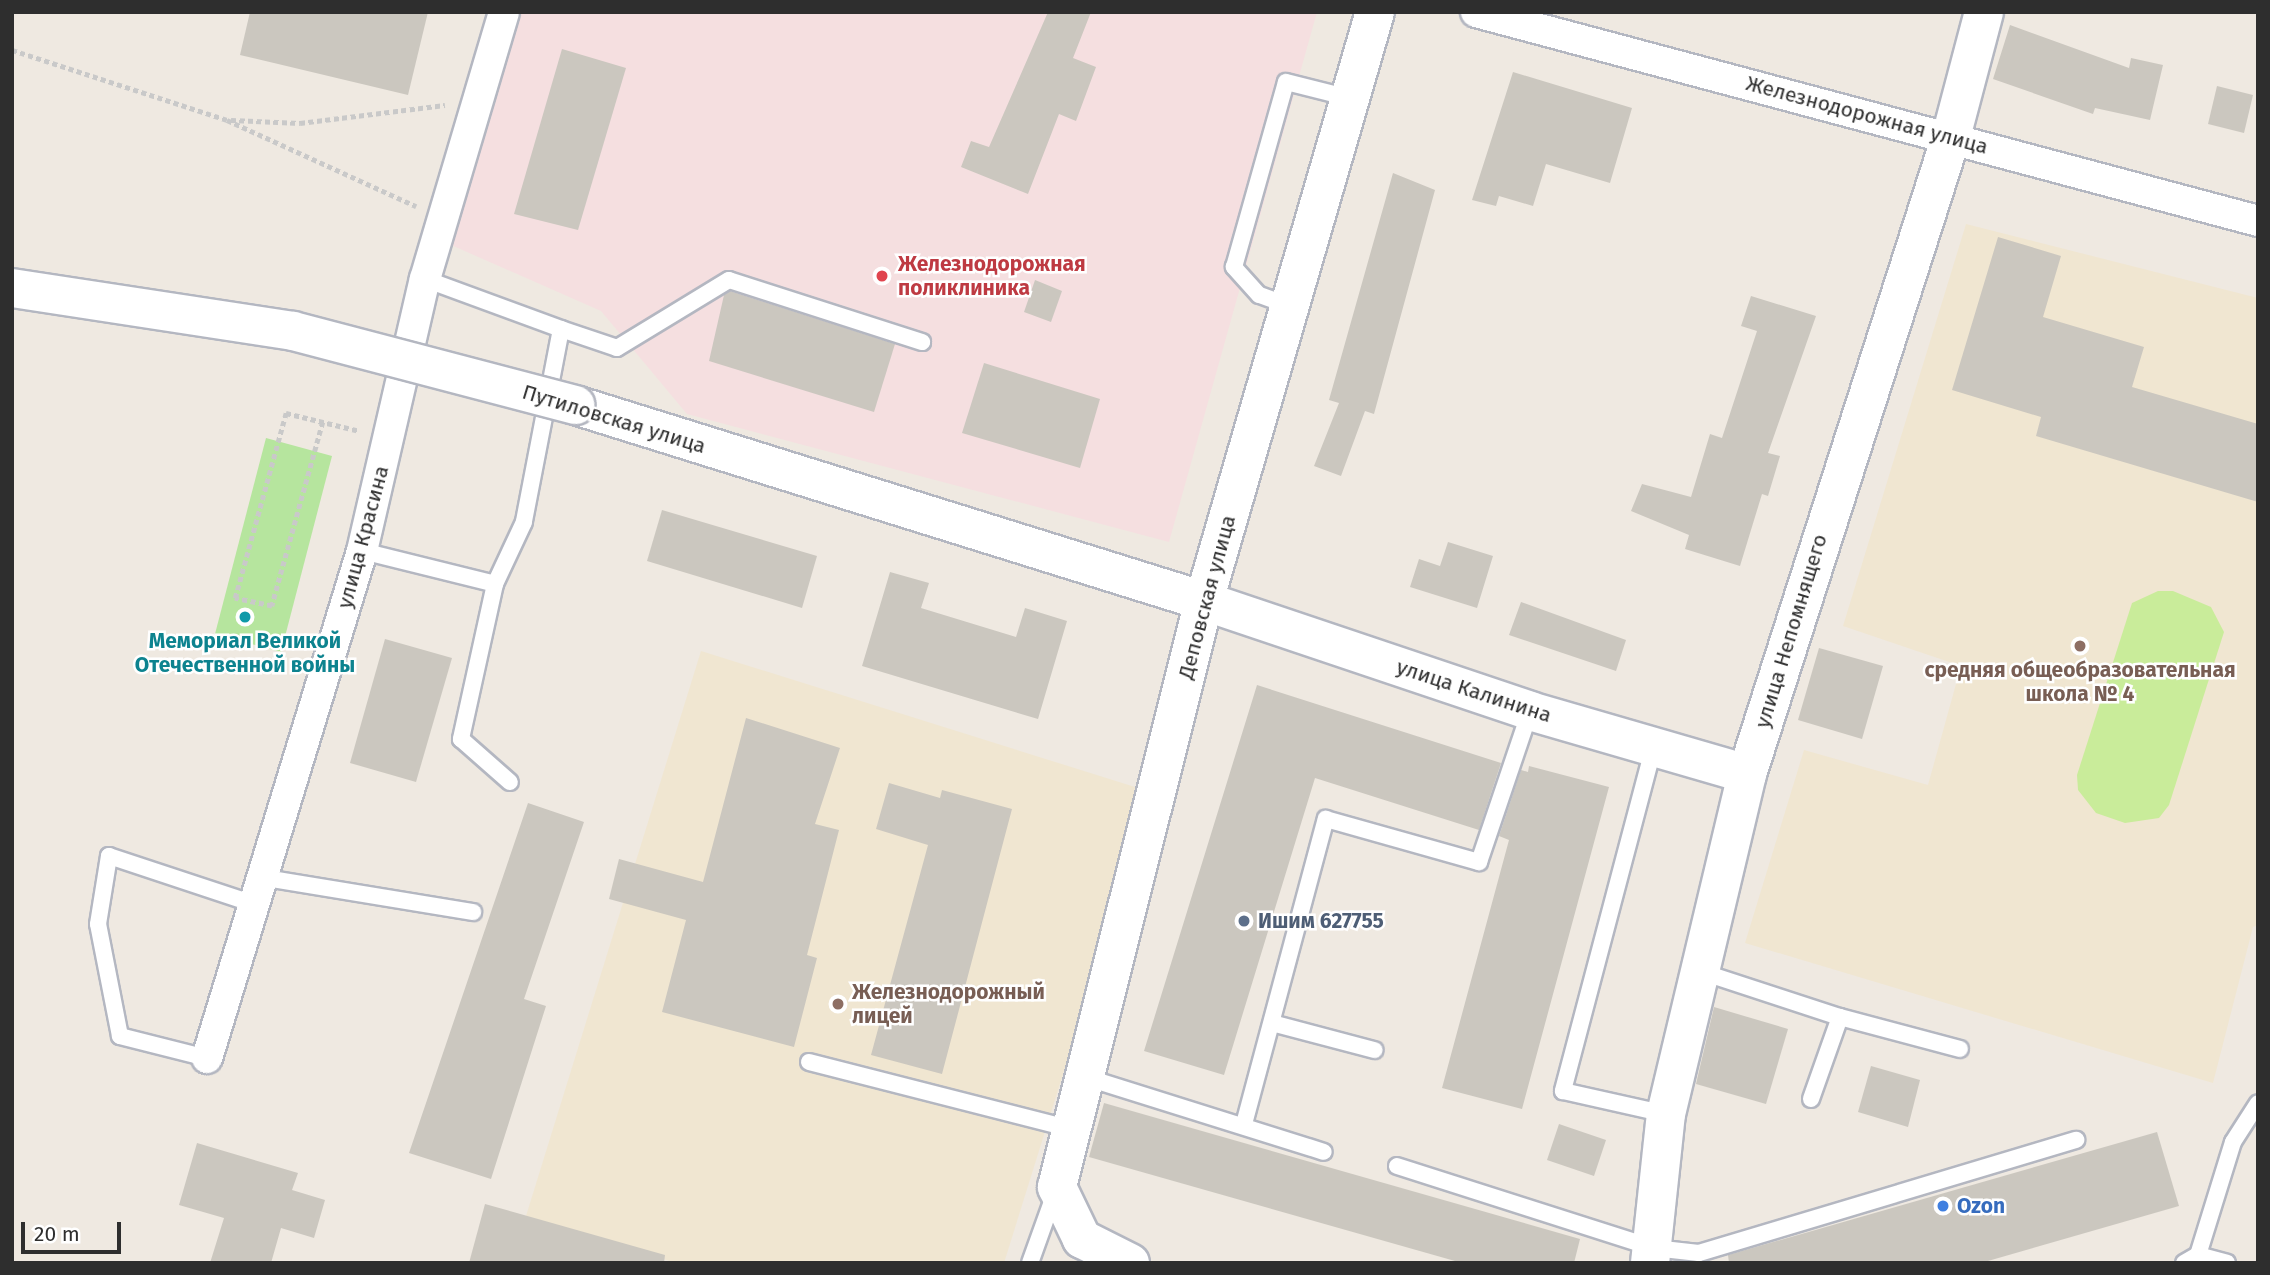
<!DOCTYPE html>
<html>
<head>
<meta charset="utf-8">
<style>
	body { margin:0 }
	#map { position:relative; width:2270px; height:1275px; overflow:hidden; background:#efe9e1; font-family:"Fira Sans",sans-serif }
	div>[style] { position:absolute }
	.education>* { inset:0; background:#f0e6d1 }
	.medical>* { inset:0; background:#f5dfe0 }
	.green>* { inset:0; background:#b6e59e }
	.pitch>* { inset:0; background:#c9ec9a }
	.building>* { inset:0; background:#cbc7bf }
	.path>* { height:4.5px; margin-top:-2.25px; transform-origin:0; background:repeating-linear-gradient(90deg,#c9c9c9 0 5px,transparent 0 8.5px) }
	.roads { filter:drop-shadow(2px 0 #b4b7c1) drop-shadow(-2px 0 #b4b7c1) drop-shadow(0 2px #b4b7c1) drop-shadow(0 -2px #b4b7c1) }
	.service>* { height:16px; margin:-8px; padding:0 8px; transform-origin:8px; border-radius:8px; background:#fff }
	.minor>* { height:30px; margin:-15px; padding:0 15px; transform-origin:15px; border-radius:15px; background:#fff }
	.tertiary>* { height:38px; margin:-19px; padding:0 19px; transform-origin:19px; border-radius:19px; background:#fff }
	.secondary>* { height:38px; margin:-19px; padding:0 19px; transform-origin:19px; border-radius:19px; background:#fff }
	.bridges { filter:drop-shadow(2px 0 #b4b7c1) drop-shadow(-2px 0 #b4b7c1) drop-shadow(0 2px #b4b7c1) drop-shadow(0 -2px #b4b7c1) }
	.secondary-bridge>* { height:38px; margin:-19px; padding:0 19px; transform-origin:19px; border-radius:19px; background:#fff }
	.dots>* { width:19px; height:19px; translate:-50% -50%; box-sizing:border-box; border:4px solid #fff; border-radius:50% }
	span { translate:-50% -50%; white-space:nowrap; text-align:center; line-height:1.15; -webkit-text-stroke:5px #fff; paint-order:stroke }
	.street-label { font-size:21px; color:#2e2e2e }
	.health-label { font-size:21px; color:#be3a42; font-weight:700 }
	.left { translate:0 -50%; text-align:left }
	.culture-label { font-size:21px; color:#0d838f; font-weight:700 }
	.education-label { font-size:21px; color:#785e54; font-weight:700 }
	.service-label { font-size:21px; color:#4e5e75; font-weight:700 }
	.shop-label { font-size:21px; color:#366cbe; font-weight:700 }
	.frame { position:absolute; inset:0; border:14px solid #2e2e2e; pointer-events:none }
	.scale { position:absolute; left:21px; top:1222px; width:100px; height:32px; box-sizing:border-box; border:4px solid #2e2e2e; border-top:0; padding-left:9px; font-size:21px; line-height:24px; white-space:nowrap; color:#2e2e2e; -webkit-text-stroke:5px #fff; paint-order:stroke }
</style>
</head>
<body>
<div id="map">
	<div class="education">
		<i style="clip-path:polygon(1966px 224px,2258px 298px,2258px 925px,2253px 927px,2213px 1083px,1745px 943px,1804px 750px,1928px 785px,1961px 666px,1843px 626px)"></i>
		<i style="clip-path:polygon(701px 651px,1151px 792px,1004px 1263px,676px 1263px,526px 1216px)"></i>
	</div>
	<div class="medical">
		<i style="clip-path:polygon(507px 12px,1317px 12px,1169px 542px,687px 414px,601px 311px,442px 241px)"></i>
	</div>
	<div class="green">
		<i style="clip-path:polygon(266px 438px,332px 456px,281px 652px,215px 634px)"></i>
	</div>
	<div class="pitch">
		<i style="clip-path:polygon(2158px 591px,2173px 591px,2211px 607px,2224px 632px,2169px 805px,2159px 818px,2125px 823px,2096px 813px,2078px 790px,2077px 775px,2132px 603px)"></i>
	</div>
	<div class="building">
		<i style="clip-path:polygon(250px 12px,428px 12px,408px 95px,240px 55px)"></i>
		<i style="clip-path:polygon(1048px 12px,1091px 12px,1073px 58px,1096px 67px,1076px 121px,1059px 114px,1028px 194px,961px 167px,971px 141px,989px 147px)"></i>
		<i style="clip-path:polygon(2010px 25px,2129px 68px,2131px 58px,2163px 65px,2150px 120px,2095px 108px,2093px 114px,1993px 79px)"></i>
		<i style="clip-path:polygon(562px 49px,626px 68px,578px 230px,514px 214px)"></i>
		<i style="clip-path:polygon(1513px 72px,1632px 108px,1610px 183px,1546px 164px,1533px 206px,1499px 196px,1496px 206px,1472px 200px)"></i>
		<i style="clip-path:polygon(2217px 86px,2253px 95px,2244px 133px,2208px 124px)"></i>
		<i style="clip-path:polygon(1393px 173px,1435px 190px,1374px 414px,1365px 411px,1341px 476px,1314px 466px,1339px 403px,1329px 400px)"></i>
		<i style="clip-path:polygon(1998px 237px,2061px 256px,2043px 317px,2144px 347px,2132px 387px,2258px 424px,2258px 502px,2036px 436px,2041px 417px,1952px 390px)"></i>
		<i style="clip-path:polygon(1035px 280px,1062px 291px,1051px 322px,1024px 312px)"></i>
		<i style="clip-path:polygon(730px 291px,895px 344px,874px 412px,709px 361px,724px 295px)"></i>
		<i style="clip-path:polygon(1751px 296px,1816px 316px,1768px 453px,1780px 456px,1768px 496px,1762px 494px,1740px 566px,1685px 549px,1689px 535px,1631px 511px,1642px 484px,1691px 497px,1710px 434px,1722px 438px,1757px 331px,1741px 326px)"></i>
		<i style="clip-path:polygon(984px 363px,1100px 399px,1080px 468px,962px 433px)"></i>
		<i style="clip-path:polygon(662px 510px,817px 556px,802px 608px,647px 561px)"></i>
		<i style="clip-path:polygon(1448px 542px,1493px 556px,1477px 608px,1410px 587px,1419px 559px,1440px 566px)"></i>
		<i style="clip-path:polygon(890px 572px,929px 583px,921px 608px,1016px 637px,1025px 608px,1067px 621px,1038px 719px,862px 666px)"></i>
		<i style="clip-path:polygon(1521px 602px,1626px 640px,1616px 671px,1509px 635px)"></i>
		<i style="clip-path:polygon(385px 639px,452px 658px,416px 782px,350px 763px)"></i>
		<i style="clip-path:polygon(1819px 648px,1883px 666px,1862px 739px,1798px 720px)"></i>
		<i style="clip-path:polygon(1257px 685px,1501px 763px,1479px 830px,1315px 778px,1224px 1075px,1144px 1051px)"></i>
		<i style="clip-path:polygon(746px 718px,840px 748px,815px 824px,839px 830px,807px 955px,817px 958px,794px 1047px,662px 1012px,686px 920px,609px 899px,619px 859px,703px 882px)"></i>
		<i style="clip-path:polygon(1529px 766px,1609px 787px,1522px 1109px,1442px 1088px,1509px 840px,1499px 836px,1521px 770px,1528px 772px)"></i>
		<i style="clip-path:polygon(889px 783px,940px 798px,942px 790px,1012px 809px,942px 1074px,871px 1055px,928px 845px,876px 829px)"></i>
		<i style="clip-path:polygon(528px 803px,584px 822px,524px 999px,546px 1006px,491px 1179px,409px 1153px)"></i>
		<i style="clip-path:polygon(1714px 1007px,1788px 1029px,1766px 1104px,1696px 1084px)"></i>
		<i style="clip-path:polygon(1871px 1066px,1920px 1080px,1908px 1127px,1858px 1112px)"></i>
		<i style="clip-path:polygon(1104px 1103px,1580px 1239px,1574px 1263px,1462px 1263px,1089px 1157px)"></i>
		<i style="clip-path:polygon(1559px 1124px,1606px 1140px,1594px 1176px,1547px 1160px)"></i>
		<i style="clip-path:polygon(2157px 1132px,2179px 1206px,1981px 1263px,1729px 1263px,1728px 1255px)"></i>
		<i style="clip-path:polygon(197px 1143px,298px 1173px,292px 1190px,325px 1200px,314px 1238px,281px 1228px,271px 1263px,210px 1263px,224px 1218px,179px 1205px)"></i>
		<i style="clip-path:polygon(485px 1204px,665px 1255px,664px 1263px,469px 1263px)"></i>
	</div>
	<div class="path">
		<i style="left:12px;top:50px;width:226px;rotate:18deg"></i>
		<i style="left:227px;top:120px;width:208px;rotate:24.5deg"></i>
		<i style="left:231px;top:120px;width:69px;rotate:2.5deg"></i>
		<i style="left:300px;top:123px;width:146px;rotate:-7.1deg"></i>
		<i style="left:323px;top:422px;width:191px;rotate:105.5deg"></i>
		<i style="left:272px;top:606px;width:38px;rotate:-168deg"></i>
		<i style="left:235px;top:598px;width:192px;rotate:-74.6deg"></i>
		<i style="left:286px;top:413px;width:76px;rotate:13.7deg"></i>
	</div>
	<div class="roads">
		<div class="service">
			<i style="left:425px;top:279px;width:145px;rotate:20.2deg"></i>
			<i style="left:561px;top:329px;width:197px;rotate:100.9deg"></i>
			<i style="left:524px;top:522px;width:68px;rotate:115.1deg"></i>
			<i style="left:495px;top:584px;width:159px;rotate:102.4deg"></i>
			<i style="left:461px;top:739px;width:65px;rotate:41.3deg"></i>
			<i style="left:1290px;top:306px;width:33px;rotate:-160deg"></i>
			<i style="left:1259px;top:295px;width:38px;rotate:-132deg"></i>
			<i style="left:1234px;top:267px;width:192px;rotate:-74.3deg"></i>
			<i style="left:1286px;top:82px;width:66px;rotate:14deg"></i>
			<i style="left:561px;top:329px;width:59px;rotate:18.7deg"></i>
			<i style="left:617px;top:348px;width:131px;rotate:-31.3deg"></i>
			<i style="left:729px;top:280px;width:203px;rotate:17.8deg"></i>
			<i style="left:362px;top:551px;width:137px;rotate:13.9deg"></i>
			<i style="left:1654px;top:746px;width:357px;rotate:104.8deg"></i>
			<i style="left:1563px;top:1091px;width:106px;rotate:12.6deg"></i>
			<i style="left:259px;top:877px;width:217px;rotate:9.3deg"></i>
			<i style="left:1702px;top:972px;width:145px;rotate:18.1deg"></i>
			<i style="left:1840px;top:1017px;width:87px;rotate:109.5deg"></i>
			<i style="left:1840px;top:1017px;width:124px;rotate:14.9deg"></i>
			<i style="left:1272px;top:1023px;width:106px;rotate:14.8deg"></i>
			<i style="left:207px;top:1058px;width:90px;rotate:-165.8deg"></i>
			<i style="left:120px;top:1036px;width:114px;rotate:-101.1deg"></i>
			<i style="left:98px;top:924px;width:69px;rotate:-80.8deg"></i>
			<i style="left:109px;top:856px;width:150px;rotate:18.3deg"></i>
			<i style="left:809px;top:1062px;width:270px;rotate:14.3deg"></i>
			<i style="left:1085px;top:1077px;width:250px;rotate:17.4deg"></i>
			<i style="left:1244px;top:1124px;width:316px;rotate:-75deg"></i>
			<i style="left:1326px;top:819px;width:159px;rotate:15.7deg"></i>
			<i style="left:1479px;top:862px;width:159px;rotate:-71.3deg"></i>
			<i style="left:1397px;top:1166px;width:270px;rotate:17.7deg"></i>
			<i style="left:1654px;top:1248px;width:45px;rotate:6.3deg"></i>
			<i style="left:1699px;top:1253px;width:394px;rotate:-16.7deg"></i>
			<i style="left:2198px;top:1255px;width:30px;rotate:15deg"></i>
			<i style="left:1030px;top:1263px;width:74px;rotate:-70.3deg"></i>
			<i style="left:2184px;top:1263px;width:16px;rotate:-30deg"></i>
			<i style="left:2198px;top:1255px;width:118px;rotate:-72.8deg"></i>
			<i style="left:2233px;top:1142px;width:46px;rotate:-57.3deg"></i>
		</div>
		<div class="minor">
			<i style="left:1476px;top:12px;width:809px;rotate:14.96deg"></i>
			<i style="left:207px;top:1058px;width:530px;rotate:-73deg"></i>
			<i style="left:362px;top:551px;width:279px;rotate:-77deg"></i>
			<i style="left:425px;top:279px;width:278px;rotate:-73.5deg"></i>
		</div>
		<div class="tertiary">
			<i style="left:1204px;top:601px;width:344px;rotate:18.6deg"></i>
			<i style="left:1530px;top:711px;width:226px;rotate:16.2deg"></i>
			<i style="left:1650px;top:1263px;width:150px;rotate:-83.9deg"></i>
			<i style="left:1666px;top:1114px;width:350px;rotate:-76.6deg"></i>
			<i style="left:1747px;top:774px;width:669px;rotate:-72.24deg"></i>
			<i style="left:1951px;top:137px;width:129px;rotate:-75.2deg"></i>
		</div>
		<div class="secondary">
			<i style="left:575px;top:405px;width:659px;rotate:17.31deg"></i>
			<i style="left:1130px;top:1263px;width:54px;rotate:-153.4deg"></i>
			<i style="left:1082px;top:1239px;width:58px;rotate:-115.7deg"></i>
			<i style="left:1057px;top:1187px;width:604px;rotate:-75.92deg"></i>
			<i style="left:1204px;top:601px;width:613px;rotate:-73.81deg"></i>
		</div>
	</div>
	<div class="bridges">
		<div class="secondary-bridge">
			<i style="left:12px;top:288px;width:284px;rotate:8.7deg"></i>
			<i style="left:293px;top:331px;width:292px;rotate:14.7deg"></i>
		</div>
	</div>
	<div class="dots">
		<i style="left:882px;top:276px;background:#e0444e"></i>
		<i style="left:245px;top:617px;background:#0f9aa8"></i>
		<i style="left:2080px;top:646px;background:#8d6e63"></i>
		<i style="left:1244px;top:921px;background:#5c6f8a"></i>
		<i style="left:838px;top:1004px;background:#8d6e63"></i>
		<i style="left:1943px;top:1206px;background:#3f7fe0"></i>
	</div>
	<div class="street-label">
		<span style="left:1867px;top:115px;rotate:15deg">Железнодорожная улица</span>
		<span style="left:614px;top:419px;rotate:17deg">Путиловская улица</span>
		<span style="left:363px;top:537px;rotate:-75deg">улица Красина</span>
		<span style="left:1207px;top:597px;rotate:-75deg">Деповская улица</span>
		<span style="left:1791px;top:631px;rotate:-73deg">улица Непомнящего</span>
		<span style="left:1474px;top:691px;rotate:18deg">улица Калинина</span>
	</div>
	<div class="health-label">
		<span class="left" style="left:898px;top:276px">Железнодорожная<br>поликлиника</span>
	</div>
	<div class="culture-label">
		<span style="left:245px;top:653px">Мемориал Великой<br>Отечественной войны</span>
	</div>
	<div class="education-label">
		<span style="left:2080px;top:682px">средняя общеобразовательная<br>школа № 4</span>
		<span class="left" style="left:852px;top:1004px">Железнодорожный<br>лицей</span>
	</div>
	<div class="service-label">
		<span class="left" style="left:1258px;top:921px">Ишим 627755</span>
	</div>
	<div class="shop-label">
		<span class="left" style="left:1957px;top:1206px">Ozon</span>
	</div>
	<div class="frame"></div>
	<div class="scale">20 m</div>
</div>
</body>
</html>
